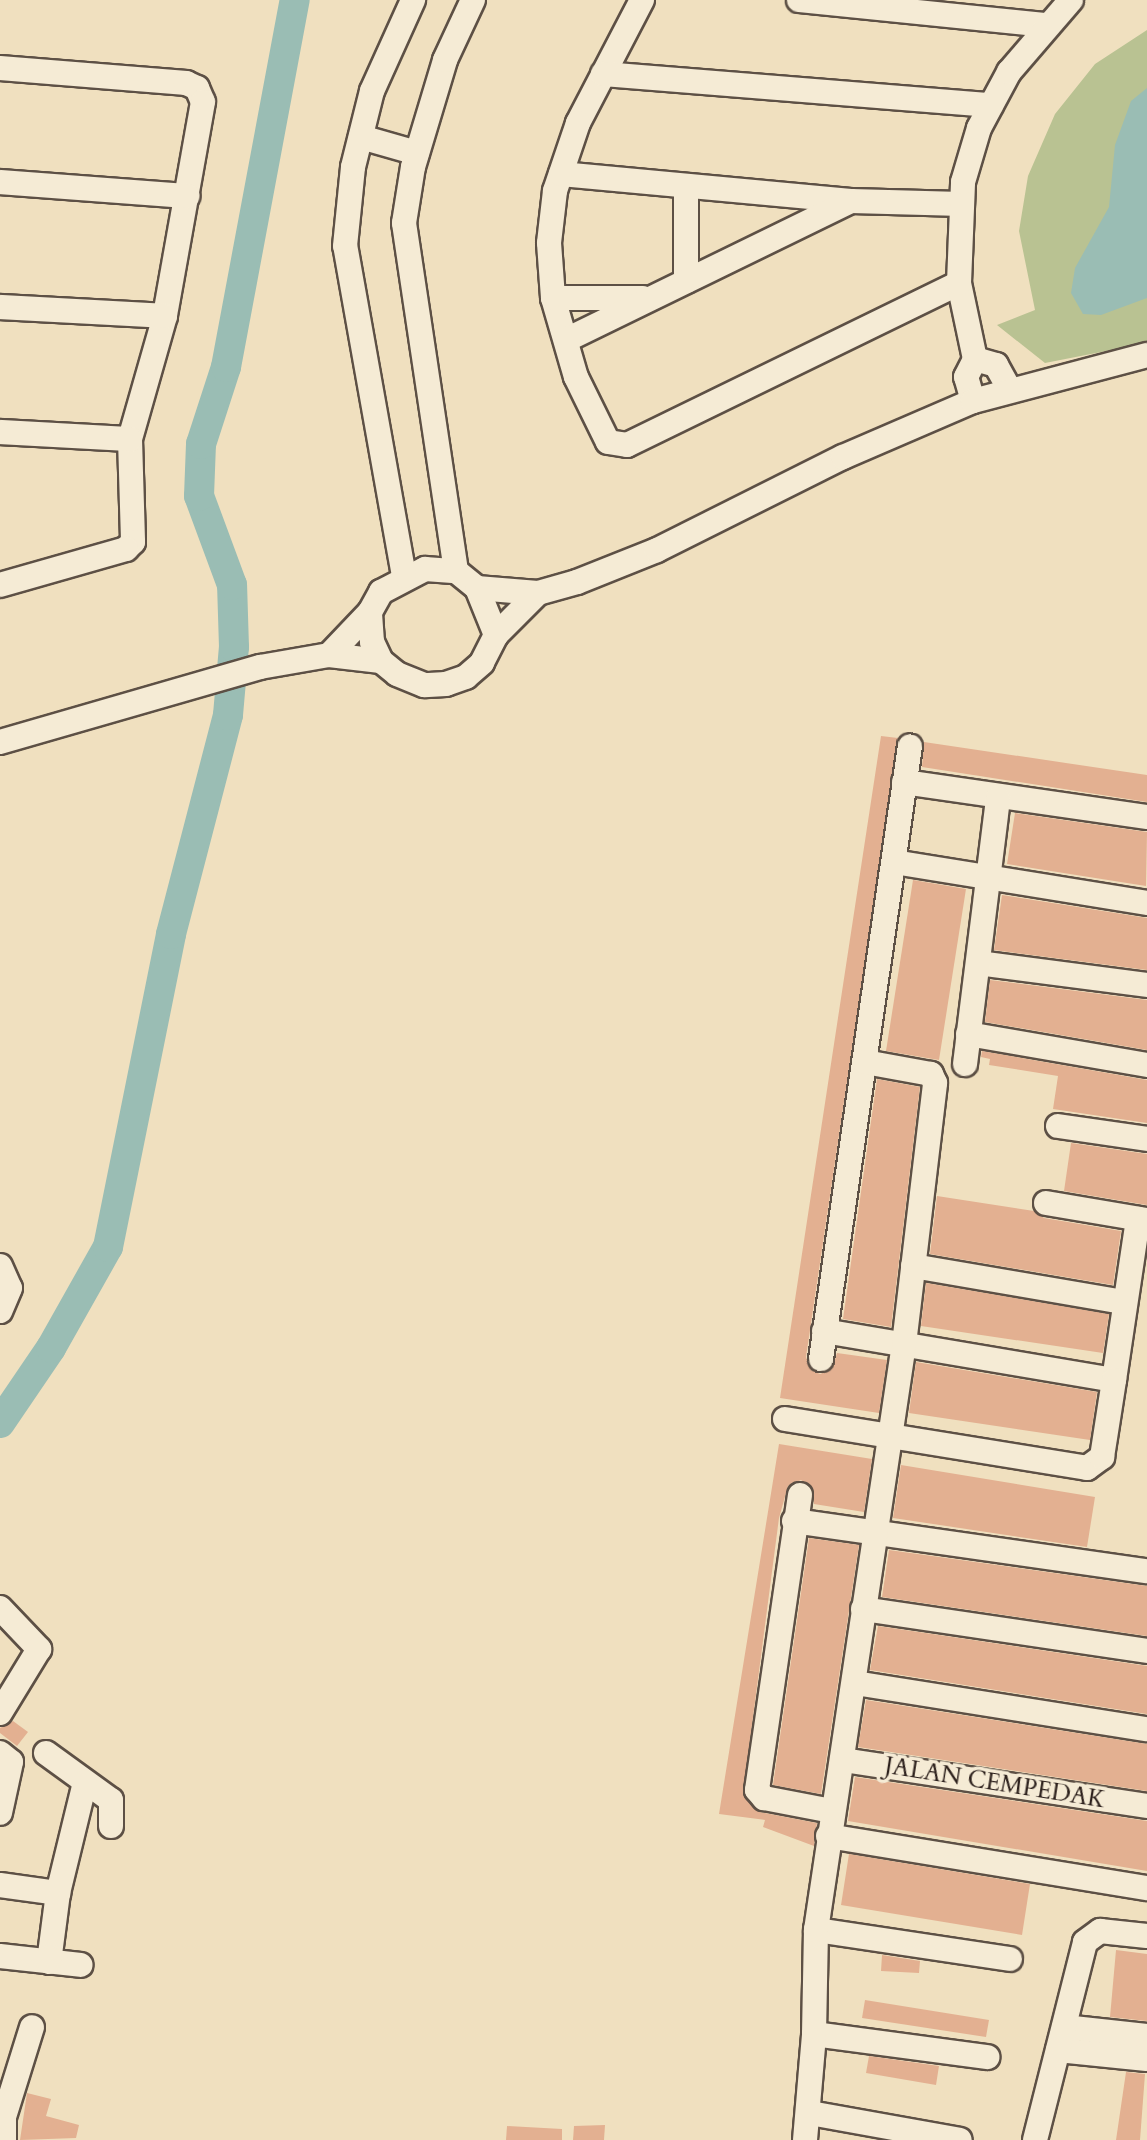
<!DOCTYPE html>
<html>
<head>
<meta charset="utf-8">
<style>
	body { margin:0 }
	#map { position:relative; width:1147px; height:2140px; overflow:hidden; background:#f0e0bf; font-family:Cardo,serif }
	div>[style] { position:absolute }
	.green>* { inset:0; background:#b9c292 }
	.water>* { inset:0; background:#9abdb4 }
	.river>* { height:30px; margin:-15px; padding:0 15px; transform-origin:15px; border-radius:15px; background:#9abdb4 }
	.building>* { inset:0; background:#e3b091 }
	.roads { filter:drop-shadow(2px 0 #5d5045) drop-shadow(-2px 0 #5d5045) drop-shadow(0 2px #5d5045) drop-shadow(0 -2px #5d5045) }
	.minor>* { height:24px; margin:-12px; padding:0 12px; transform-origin:12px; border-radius:12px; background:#f5ebd5 }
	span { translate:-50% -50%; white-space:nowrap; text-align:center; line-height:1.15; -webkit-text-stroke:7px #f5ebd5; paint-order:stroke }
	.street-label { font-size:24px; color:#2c201c }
</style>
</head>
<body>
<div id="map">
	<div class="green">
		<i style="clip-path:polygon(1147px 30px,1147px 343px,1045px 363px,997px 325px,1035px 310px,1019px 231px,1028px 176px,1055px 114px,1095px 64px)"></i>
	</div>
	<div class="water">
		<i style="clip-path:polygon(1147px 88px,1147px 298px,1101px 315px,1083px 314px,1071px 293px,1075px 268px,1109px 207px,1115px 145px,1131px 101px)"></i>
	</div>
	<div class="river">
		<i style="left:0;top:1423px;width:91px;rotate:-55.8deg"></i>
		<i style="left:51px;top:1348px;width:116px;rotate:-60.6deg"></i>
		<i style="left:108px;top:1247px;width:319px;rotate:-78.6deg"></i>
		<i style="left:171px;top:934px;width:226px;rotate:-75.4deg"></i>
		<i style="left:228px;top:715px;width:68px;rotate:-85deg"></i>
		<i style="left:234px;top:647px;width:62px;rotate:-91.8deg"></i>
		<i style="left:232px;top:585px;width:95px;rotate:-110.3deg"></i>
		<i style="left:199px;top:496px;width:52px;rotate:-87.8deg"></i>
		<i style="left:201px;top:444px;width:81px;rotate:-72deg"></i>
		<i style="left:226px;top:367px;width:373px;rotate:-79.4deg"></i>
	</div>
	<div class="building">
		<i style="clip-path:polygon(881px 736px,898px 738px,806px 1357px,811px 1370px,820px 1374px,832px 1369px,837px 1353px,887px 1360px,879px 1413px,780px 1398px)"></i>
		<i style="clip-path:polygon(924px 742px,1147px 775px,1147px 802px,922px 767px)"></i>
		<i style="clip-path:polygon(1015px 813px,1147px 832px,1146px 886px,1007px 864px)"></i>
		<i style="clip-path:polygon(913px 880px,966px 889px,939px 1060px,886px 1051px)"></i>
		<i style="clip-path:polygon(1002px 895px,1147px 918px,1147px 970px,994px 950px)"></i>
		<i style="clip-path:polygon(990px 980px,1147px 1000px,1147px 1050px,985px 1022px)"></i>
		<i style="clip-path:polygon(982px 1051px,1147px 1080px,1147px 1123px,1053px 1109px,1058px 1076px,989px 1065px,990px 1059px,981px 1057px)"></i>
		<i style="clip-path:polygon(877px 1079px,920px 1087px,891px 1327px,843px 1319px)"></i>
		<i style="clip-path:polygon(1071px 1143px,1147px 1154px,1147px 1205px,1064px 1191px)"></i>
		<i style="clip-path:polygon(937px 1196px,1034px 1211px,1044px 1218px,1121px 1231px,1113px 1285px,930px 1254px)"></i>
		<i style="clip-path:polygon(926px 1283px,1109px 1314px,1103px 1353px,921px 1326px)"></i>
		<i style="clip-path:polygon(916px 1362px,1097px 1392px,1090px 1440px,909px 1413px)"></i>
		<i style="clip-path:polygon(779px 1444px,872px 1459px,864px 1512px,814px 1504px,813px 1489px,801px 1480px,788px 1486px,779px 1518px,743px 1794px,760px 1812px,817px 1823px,814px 1846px,763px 1827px,765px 1820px,719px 1814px)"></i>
		<i style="clip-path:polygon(901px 1465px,1095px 1497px,1087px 1547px,893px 1518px)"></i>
		<i style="clip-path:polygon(809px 1538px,859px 1545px,821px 1794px,773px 1785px)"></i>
		<i style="clip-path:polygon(889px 1550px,1147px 1586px,1147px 1636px,882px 1597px)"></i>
		<i style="clip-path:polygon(878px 1626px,1147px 1666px,1147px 1714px,870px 1670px)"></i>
		<i style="clip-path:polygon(866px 1700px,1147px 1744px,1147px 1791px,858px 1747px)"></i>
		<i style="clip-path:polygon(13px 1721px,28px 1732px,17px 1746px,0 1733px,0 1728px)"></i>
		<i style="clip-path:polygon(855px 1777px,1147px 1821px,1147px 1871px,848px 1821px)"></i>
		<i style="clip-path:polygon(849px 1854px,1030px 1884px,1022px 1935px,841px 1905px)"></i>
		<i style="clip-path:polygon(1116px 1950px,1147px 1954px,1147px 2021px,1110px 2017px)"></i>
		<i style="clip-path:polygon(882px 1955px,920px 1961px,919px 1973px,881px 1971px)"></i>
		<i style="clip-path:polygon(865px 2000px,989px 2020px,986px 2037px,862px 2018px)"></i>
		<i style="clip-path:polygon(869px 2056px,939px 2066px,936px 2085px,866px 2073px)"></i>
		<i style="clip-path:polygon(1126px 2072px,1145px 2074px,1140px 2140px,1116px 2140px)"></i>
		<i style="clip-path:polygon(27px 2093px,51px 2099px,46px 2116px,79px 2125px,76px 2138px,20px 2140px)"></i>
		<i style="clip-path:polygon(605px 2125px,604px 2140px,573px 2140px,574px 2126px)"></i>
		<i style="clip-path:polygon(507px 2126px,562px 2129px,562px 2140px,506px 2140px)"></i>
	</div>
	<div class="roads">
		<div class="minor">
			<i style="left:642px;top:0;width:139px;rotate:117.5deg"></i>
			<i style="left:578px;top:123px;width:72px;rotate:108.7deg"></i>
			<i style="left:555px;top:191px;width:52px;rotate:96.6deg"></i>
			<i style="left:549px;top:243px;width:55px;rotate:85.8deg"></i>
			<i style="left:553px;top:298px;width:82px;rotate:73.8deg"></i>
			<i style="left:576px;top:377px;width:72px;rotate:63.8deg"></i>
			<i style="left:608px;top:442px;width:19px;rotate:9deg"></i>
			<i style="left:627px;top:445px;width:369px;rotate:-26deg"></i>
			<i style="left:799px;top:0;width:247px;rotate:5.8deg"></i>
			<i style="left:0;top:68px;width:187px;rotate:4.6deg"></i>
			<i style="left:186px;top:83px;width:12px;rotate:24deg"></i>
			<i style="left:197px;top:88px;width:15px;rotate:67deg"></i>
			<i style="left:203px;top:102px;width:217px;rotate:100.1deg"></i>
			<i style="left:165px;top:316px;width:128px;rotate:105.9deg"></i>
			<i style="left:130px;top:439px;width:103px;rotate:88.3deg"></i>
			<i style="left:133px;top:542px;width:10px;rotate:135deg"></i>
			<i style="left:126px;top:549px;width:131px;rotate:164.1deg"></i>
			<i style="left:603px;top:74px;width:389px;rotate:4.6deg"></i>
			<i style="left:361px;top:137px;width:58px;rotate:15.9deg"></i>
			<i style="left:561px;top:174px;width:291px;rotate:5.3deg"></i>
			<i style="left:851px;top:201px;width:111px;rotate:1.5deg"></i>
			<i style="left:0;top:182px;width:188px;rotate:4.3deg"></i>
			<i style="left:686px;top:186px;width:95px;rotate:90deg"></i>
			<i style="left:553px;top:298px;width:90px"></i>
			<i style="left:0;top:307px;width:165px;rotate:3.1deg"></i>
			<i style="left:566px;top:340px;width:317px;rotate:-26deg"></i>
			<i style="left:975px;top:359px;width:22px;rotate:16deg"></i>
			<i style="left:996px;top:365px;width:26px;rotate:61deg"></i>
			<i style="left:973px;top:401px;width:25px;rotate:-106deg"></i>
			<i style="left:966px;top:377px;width:20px;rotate:-63deg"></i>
			<i style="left:975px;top:359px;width:78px;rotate:-101.9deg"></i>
			<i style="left:959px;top:283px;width:101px;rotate:-87.7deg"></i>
			<i style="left:963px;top:182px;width:56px;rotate:-73.5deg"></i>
			<i style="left:979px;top:128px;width:64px;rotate:-61.8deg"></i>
			<i style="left:1009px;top:72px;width:95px;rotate:-49.3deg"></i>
			<i style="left:0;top:432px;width:130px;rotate:3.1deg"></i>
			<i style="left:425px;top:569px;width:31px;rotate:4deg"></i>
			<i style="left:456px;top:571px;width:27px;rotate:39deg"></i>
			<i style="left:477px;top:588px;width:51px;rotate:68deg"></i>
			<i style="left:496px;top:635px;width:31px;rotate:117deg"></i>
			<i style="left:482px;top:663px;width:21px;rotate:139deg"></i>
			<i style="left:466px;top:677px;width:21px;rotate:161deg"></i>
			<i style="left:446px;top:684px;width:22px;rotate:177deg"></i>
			<i style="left:424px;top:685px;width:29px;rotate:-158deg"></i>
			<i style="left:397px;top:674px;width:21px;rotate:-141deg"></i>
			<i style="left:381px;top:661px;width:21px;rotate:-115deg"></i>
			<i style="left:372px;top:642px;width:30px;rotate:-94deg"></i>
			<i style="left:370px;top:612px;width:23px;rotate:-61deg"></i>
			<i style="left:381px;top:592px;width:50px;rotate:-27.6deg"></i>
			<i style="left:456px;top:571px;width:352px;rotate:-98.5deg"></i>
			<i style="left:404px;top:223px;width:57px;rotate:-80.9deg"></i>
			<i style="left:413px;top:167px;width:112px;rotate:-73.3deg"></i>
			<i style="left:445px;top:60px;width:66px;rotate:-65deg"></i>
			<i style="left:404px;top:576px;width:335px;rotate:-100.1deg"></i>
			<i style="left:345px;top:246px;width:79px;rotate:-84.2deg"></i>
			<i style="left:353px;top:167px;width:78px;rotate:-76deg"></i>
			<i style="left:372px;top:91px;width:100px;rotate:-65.7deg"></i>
			<i style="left:477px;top:588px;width:61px;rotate:4.7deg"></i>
			<i style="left:538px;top:593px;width:41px;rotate:-15.8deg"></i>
			<i style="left:577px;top:582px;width:86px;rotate:-21.8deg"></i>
			<i style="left:657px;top:550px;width:208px;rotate:-26.6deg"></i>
			<i style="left:843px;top:457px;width:142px;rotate:-23.3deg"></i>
			<i style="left:973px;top:401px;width:180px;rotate:-14.8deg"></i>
			<i style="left:496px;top:635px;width:59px;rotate:-45deg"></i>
			<i style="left:329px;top:655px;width:59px;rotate:-46.4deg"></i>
			<i style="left:0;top:742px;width:271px;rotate:-16.1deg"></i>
			<i style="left:260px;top:667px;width:70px;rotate:-9.9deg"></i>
			<i style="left:329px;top:655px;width:52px;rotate:6.6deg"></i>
			<i style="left:904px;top:782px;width:246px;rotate:8.2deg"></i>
			<i style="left:894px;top:862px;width:256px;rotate:9.2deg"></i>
			<i style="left:978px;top:963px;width:170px;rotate:7.4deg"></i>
			<i style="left:968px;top:1034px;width:182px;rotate:9.8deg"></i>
			<i style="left:965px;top:1064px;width:267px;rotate:-82.9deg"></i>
			<i style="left:1058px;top:1126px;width:90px;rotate:8.3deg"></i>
			<i style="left:1046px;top:1203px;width:102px;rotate:9.6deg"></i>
			<i style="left:0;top:1266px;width:24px;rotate:66deg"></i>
			<i style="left:10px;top:1288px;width:25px;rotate:113deg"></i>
			<i style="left:913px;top:1266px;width:214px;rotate:9.7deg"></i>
			<i style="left:824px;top:1331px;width:294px;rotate:9.6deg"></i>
			<i style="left:1114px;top:1380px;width:163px;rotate:-81.5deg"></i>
			<i style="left:821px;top:1359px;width:619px;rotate:-81.74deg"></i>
			<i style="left:785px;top:1419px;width:306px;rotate:9.2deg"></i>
			<i style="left:1087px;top:1468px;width:19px;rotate:-36deg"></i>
			<i style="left:1102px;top:1457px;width:78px;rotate:-81.1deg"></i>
			<i style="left:800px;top:1495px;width:298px;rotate:98.3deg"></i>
			<i style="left:757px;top:1790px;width:11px;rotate:49deg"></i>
			<i style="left:764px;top:1798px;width:69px;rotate:10.8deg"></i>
			<i style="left:794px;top:1521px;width:357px;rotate:8.1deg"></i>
			<i style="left:0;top:1608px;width:57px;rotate:46.4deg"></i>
			<i style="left:39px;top:1649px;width:75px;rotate:121.4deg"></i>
			<i style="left:863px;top:1609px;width:287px;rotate:8.4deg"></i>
			<i style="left:855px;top:1683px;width:296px;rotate:9deg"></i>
			<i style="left:0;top:1753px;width:14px;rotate:39deg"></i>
			<i style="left:11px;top:1762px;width:52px;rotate:102.2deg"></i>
			<i style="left:46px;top:1753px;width:80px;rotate:35.9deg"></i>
			<i style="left:111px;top:1800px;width:26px;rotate:90deg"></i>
			<i style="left:843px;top:1760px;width:307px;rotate:8.6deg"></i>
			<i style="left:828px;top:1836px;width:323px;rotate:9.3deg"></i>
			<i style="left:0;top:1885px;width:59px;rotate:7.9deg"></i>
			<i style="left:816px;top:1930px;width:196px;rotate:8.5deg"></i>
			<i style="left:0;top:1956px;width:81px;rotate:6.3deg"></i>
			<i style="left:49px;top:1962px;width:70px;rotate:-82.6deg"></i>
			<i style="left:58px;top:1893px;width:114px;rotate:-76.3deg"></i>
			<i style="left:1064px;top:2027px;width:83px;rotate:6.2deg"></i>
			<i style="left:814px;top:2034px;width:175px;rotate:7.6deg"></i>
			<i style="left:1058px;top:2050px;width:89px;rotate:5.8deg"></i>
			<i style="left:810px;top:2113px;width:152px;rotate:10.2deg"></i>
			<i style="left:4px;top:2140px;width:23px;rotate:-90deg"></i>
			<i style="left:4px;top:2117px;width:94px;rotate:-72.7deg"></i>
			<i style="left:805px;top:2140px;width:106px;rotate:-85.1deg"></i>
			<i style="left:814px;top:2034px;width:104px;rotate:-88.9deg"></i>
			<i style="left:816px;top:1930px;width:593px;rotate:-81.46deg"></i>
			<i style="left:904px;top:1344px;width:263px;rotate:-83.2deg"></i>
			<i style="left:935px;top:1083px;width:10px;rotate:-114deg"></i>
			<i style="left:931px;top:1074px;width:67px;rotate:-169.7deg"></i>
			<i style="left:1035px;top:2140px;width:204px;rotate:-75.8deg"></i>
			<i style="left:1085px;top:1942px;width:19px;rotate:-36deg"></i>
			<i style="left:1100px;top:1931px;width:47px;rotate:6.1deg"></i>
		</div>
	</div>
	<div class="street-label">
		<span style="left:995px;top:1783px;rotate:9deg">JALAN CEMPEDAK</span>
	</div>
</div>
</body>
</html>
